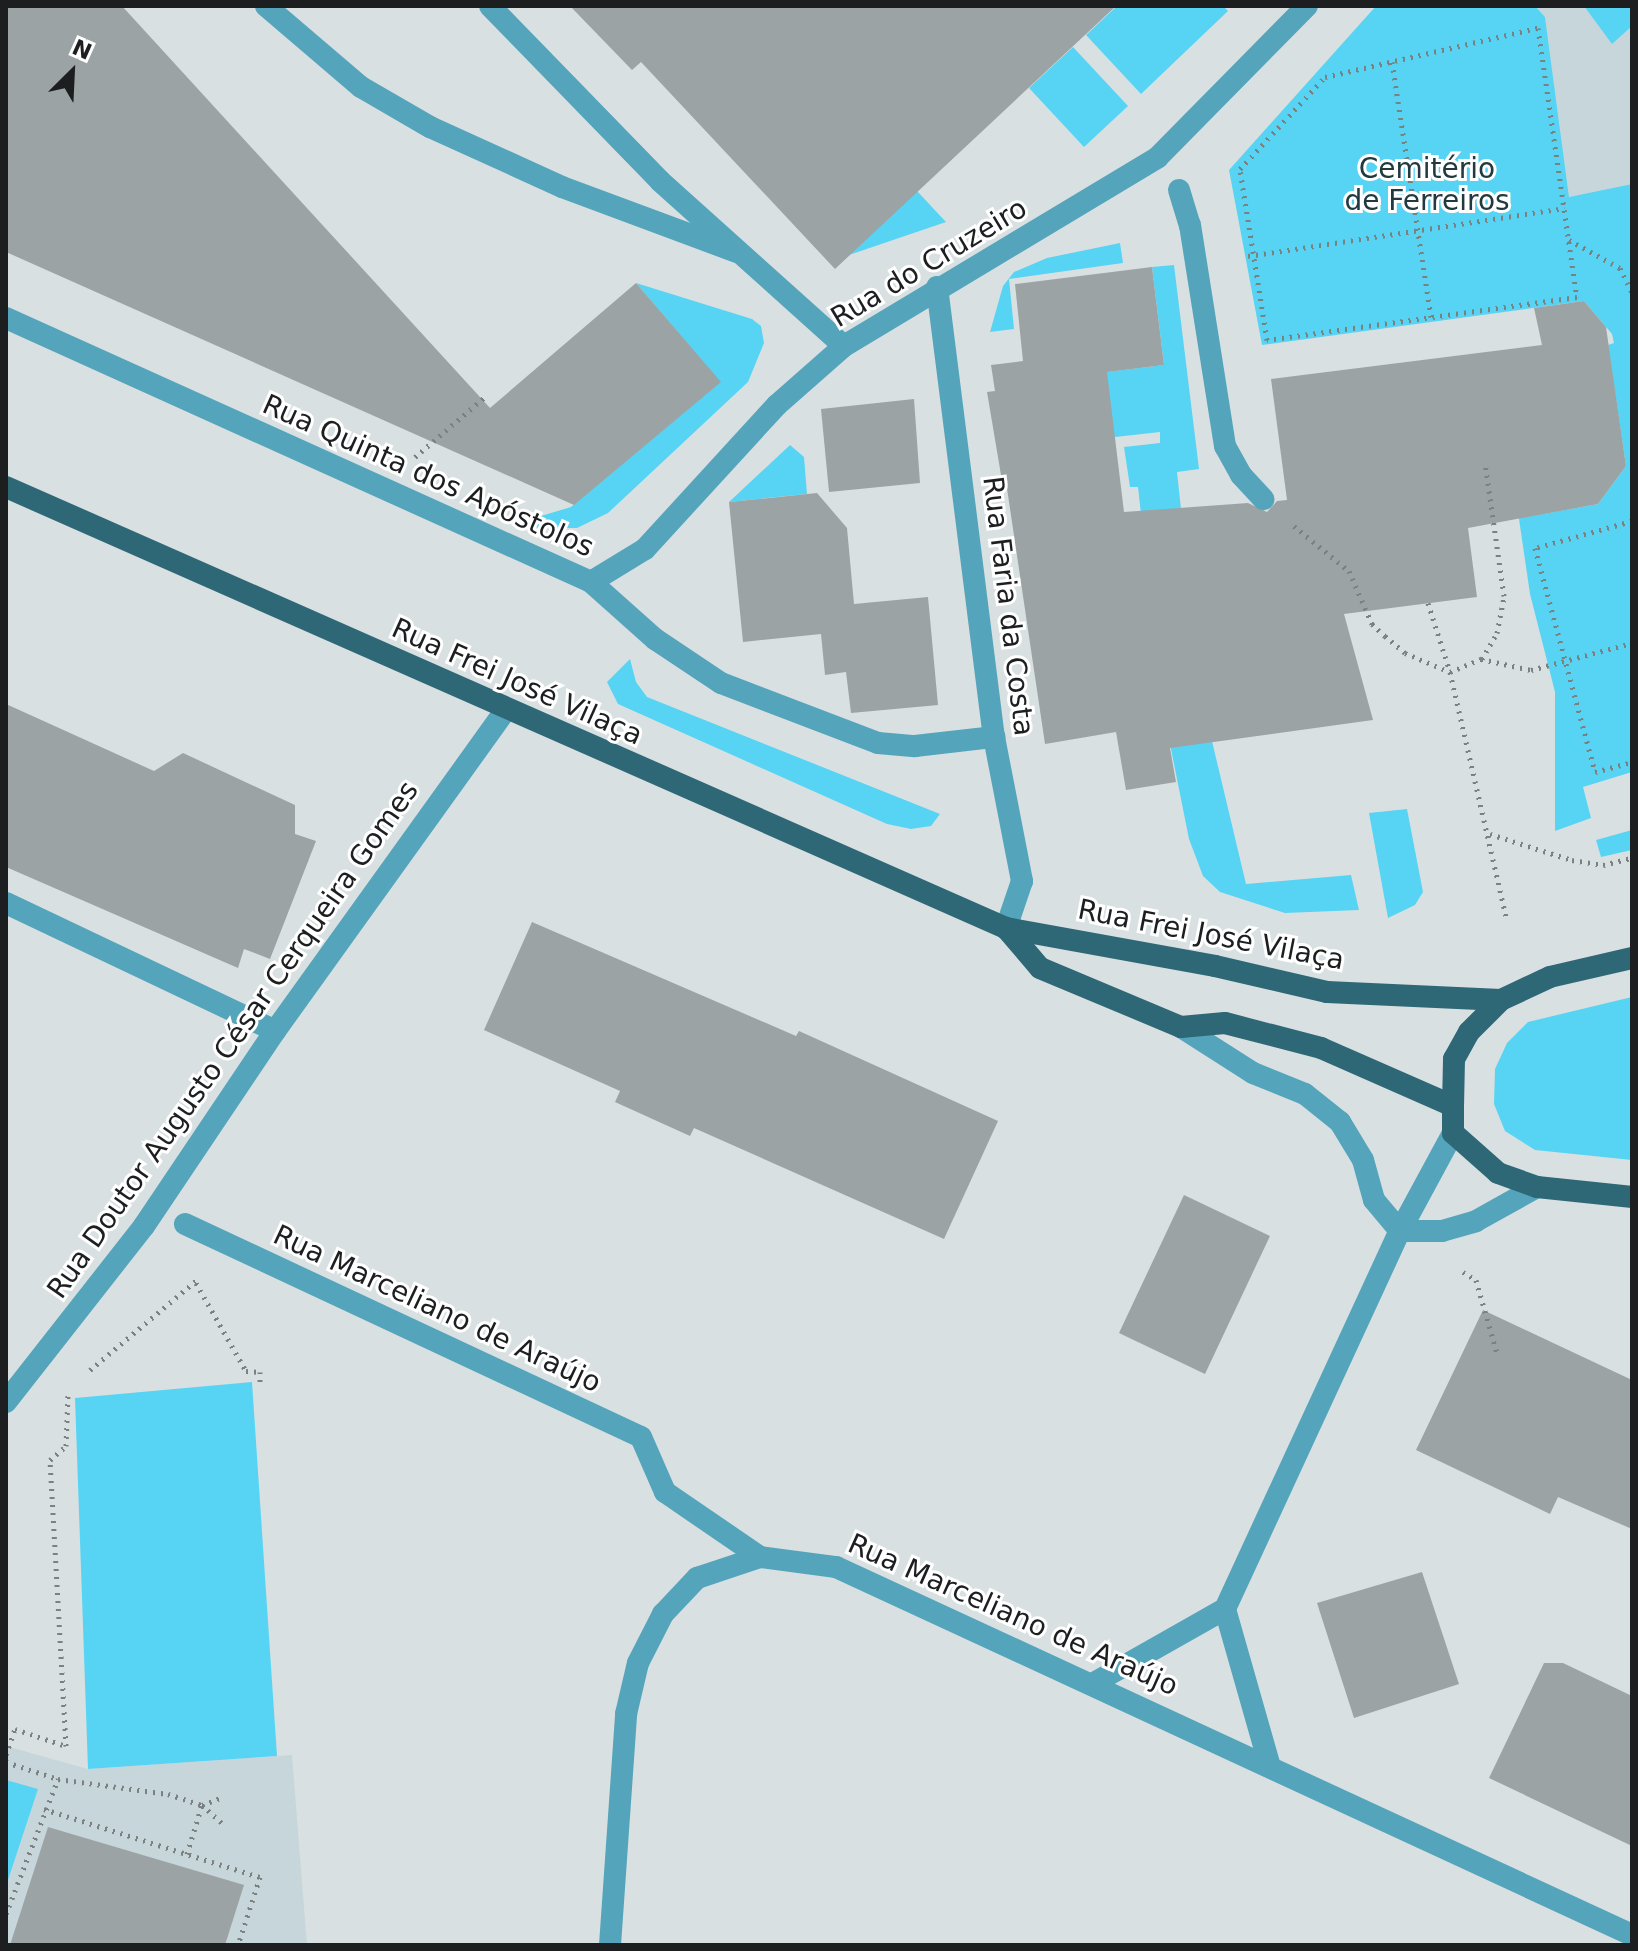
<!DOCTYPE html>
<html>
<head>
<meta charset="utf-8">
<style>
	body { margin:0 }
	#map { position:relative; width:1638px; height:1951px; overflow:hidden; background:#d9e0e2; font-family:"DejaVu Sans",sans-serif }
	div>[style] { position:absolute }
	.built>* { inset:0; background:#c7d6db }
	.green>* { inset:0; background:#57d4f3 }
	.building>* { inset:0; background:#9ca3a5 }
	.path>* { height:5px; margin-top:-2.5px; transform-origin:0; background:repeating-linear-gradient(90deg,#7b8081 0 2px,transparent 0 8px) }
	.pedestrian>* { height:22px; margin:-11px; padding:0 11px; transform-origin:11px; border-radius:11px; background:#54a5bb }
	.minor>* { height:22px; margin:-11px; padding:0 11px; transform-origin:11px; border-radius:11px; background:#54a5bb }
	.primary>* { height:22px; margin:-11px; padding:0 11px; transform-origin:11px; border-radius:11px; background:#2e6877 }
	span { translate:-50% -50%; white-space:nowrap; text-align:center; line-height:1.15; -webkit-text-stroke:6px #fff; paint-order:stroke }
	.park-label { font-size:28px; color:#21393f }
	.street-label { font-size:28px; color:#1c1e1f }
	.frame { position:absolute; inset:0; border:8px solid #1c1e1f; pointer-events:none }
	.north { position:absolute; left:32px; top:32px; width:80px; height:80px; -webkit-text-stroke:6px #fff; paint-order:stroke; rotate:24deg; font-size:22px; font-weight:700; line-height:32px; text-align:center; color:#1c1e1f }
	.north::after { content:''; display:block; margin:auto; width:28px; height:36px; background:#1c1e1f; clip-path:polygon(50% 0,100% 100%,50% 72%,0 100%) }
</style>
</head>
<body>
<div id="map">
	<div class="built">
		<i style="clip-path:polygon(1535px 6px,1632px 6px,1632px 184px,1569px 197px,1545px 17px)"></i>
		<i style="clip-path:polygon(6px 1746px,88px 1769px,292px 1755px,307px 1945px,6px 1945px)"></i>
	</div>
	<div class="green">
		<i style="clip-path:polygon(1117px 6px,1223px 6px,1228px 11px,1141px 94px,1086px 35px)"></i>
		<i style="clip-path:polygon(1376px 6px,1535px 6px,1545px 17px,1569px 197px,1632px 184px,1632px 772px,1583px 787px,1591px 818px,1555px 831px,1555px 692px,1530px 594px,1508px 444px,1526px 517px,1598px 504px,1626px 466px,1608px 345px,1614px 343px,1612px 334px,1584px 301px,1262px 345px,1229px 170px)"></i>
		<i style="clip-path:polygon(1584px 6px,1632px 6px,1632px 26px,1612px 44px)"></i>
		<i style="clip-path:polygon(1073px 47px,1128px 106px,1084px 147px,1029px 88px)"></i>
		<i style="clip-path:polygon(917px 191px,946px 222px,849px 255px)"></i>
		<i style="clip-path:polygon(1120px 243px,1123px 263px,1009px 279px,1014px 329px,990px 332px,1003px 286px,1014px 272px,1047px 258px)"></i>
		<i style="clip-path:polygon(1174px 265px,1199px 469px,1177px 472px,1181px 509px,1141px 514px,1138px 487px,1130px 487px,1124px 447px,1160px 443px,1160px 432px,1097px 439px,1089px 374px,1164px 365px,1152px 267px)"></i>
		<i style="clip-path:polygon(636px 283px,752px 319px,761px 326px,764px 343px,748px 382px,608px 513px,577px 528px,539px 528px,499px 518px,531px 519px,571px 507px,720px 382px)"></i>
		<i style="clip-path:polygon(790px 445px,804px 457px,807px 494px,729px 502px)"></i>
		<i style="clip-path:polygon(1182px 615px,1246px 884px,1351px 875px,1359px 910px,1285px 913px,1220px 892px,1203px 876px,1189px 839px,1166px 724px)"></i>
		<i style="clip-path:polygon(630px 659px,636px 682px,647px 697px,940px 814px,931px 826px,911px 829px,887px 824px,618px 704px,607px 682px)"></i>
		<i style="clip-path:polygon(1407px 809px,1423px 892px,1415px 905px,1388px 918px,1369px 813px)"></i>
		<i style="clip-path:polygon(1632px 830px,1632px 850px,1601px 857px,1596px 840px)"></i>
		<i style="clip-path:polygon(1632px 997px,1632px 1160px,1535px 1150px,1505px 1131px,1494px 1104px,1495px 1069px,1507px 1043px,1528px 1022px)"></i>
		<i style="clip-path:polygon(252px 1382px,277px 1756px,88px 1769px,75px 1398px)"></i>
		<i style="clip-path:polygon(6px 1780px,38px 1789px,6px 1886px)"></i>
	</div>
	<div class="building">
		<i style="clip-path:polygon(6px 6px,122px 6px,490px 408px,636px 283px,721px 382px,574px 505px,6px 252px)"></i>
		<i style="clip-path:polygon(570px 6px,1116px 6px,835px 269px,641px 62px,632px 70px)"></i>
		<i style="clip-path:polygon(1152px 267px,1164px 365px,1107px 372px,1124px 512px,1248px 503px,1267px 512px,1277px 501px,1287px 500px,1271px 379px,1542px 345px,1534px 308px,1584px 301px,1606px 327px,1626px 466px,1598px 504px,1468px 528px,1477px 597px,1344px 614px,1373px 720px,1170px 748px,1176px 782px,1126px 790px,1116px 732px,1045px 744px,1005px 475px,1001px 475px,987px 392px,995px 391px,991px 365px,1023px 361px,1015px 284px)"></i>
		<i style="clip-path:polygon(914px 399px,920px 483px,829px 492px,821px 409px)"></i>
		<i style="clip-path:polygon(817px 493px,847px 528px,854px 604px,928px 597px,938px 705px,851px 713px,846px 672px,825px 675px,821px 634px,743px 642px,729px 502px)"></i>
		<i style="clip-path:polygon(6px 704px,154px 771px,183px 753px,295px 805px,295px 834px,316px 841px,270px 959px,244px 949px,238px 968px,6px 867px)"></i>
		<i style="clip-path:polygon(532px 922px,796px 1036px,799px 1031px,998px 1121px,944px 1239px,694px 1128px,690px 1136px,615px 1102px,620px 1091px,484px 1030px)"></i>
		<i style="clip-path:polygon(1184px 1195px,1270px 1236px,1205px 1374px,1119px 1333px)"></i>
		<i style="clip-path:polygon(1483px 1310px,1632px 1380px,1632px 1529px,1558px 1497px,1550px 1514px,1416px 1450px)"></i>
		<i style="clip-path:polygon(1422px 1572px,1459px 1684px,1354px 1718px,1317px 1603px)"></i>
		<i style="clip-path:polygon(1544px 1663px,1563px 1663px,1632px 1696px,1632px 1846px,1489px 1778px)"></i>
		<i style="clip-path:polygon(48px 1827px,244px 1885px,225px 1945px,10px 1945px)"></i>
	</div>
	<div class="path">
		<i style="left:1538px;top:28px;width:272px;rotate:81.8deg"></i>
		<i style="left:1577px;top:297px;width:313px;rotate:172.1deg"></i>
		<i style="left:1267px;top:340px;width:173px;rotate:-99deg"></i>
		<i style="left:1240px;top:169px;width:125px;rotate:-47.3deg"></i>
		<i style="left:1325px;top:77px;width:219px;rotate:-13deg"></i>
		<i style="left:1392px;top:62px;width:258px;rotate:81.3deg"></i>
		<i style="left:1569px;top:240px;width:58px;rotate:28.8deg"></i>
		<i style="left:1620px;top:268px;width:28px;rotate:64deg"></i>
		<i style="left:1248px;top:256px;width:320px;rotate:-8.6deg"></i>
		<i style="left:415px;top:457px;width:95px;rotate:-40.7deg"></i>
		<i style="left:1632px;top:521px;width:101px;rotate:164.4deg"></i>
		<i style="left:1535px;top:548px;width:232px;rotate:75deg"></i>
		<i style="left:1595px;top:772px;width:38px;rotate:-15deg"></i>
		<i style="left:1294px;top:526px;width:71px;rotate:39.3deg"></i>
		<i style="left:1349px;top:571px;width:58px;rotate:66.5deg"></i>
		<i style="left:1372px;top:624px;width:18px;rotate:43deg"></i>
		<i style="left:1385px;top:636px;width:26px;rotate:40deg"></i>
		<i style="left:1405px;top:653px;width:49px;rotate:22.9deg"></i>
		<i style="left:1450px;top:672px;width:34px;rotate:-23deg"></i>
		<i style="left:1481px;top:659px;width:51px;rotate:12.4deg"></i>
		<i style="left:1531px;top:670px;width:105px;rotate:-15deg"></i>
		<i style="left:1428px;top:603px;width:72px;rotate:72.3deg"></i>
		<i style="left:1450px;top:672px;width:250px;rotate:77.1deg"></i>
		<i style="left:1482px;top:659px;width:30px;rotate:-60deg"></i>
		<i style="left:1497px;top:633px;width:38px;rotate:-79deg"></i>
		<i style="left:1504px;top:596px;width:135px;rotate:-98.1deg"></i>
		<i style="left:1490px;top:834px;width:86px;rotate:17.6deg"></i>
		<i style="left:1572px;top:860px;width:31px;rotate:9deg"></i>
		<i style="left:1603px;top:865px;width:30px;rotate:-14deg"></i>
		<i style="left:1463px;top:1272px;width:15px;rotate:32deg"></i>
		<i style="left:1476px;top:1280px;width:76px;rotate:74deg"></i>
		<i style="left:196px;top:1283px;width:101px;rotate:60.4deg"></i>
		<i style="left:246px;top:1371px;width:14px;rotate:4deg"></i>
		<i style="left:260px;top:1372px;width:10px;rotate:90deg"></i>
		<i style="left:90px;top:1370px;width:141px;rotate:-40.1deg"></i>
		<i style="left:6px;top:1755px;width:28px;rotate:-71deg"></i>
		<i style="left:15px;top:1729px;width:54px;rotate:18.4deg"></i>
		<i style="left:66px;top:1746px;width:286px;rotate:-93.2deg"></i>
		<i style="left:50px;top:1460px;width:21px;rotate:-41deg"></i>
		<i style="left:66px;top:1446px;width:51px;rotate:-87.8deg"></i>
		<i style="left:6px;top:1762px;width:55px;rotate:18.1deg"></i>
		<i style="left:58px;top:1779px;width:111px;rotate:7.8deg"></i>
		<i style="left:168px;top:1794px;width:36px;rotate:18deg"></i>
		<i style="left:202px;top:1805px;width:31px;rotate:42deg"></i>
		<i style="left:202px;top:1805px;width:22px;rotate:-21deg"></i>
		<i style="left:44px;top:1809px;width:226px;rotate:17.5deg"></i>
		<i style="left:260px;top:1877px;width:71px;rotate:107.9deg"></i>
		<i style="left:187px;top:1854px;width:51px;rotate:-73deg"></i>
		<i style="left:6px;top:1914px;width:145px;rotate:-68.9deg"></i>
	</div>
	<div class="pedestrian">
		<i style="left:1179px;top:190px;width:37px;rotate:73deg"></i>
		<i style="left:1190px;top:225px;width:224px;rotate:81deg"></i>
		<i style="left:1225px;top:446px;width:33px;rotate:61deg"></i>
		<i style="left:1241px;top:475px;width:33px;rotate:47deg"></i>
	</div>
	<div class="minor">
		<i style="left:266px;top:6px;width:125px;rotate:40.5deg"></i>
		<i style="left:361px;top:87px;width:80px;rotate:30.1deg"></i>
		<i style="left:430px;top:127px;width:145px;rotate:24.4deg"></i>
		<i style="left:562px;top:187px;width:187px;rotate:20.4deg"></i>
		<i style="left:490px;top:6px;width:244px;rotate:45.8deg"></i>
		<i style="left:660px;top:181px;width:247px;rotate:41.9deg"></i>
		<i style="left:937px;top:287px;width:454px;rotate:82.8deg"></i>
		<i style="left:994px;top:737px;width:147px;rotate:79deg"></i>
		<i style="left:1022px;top:881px;width:50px;rotate:108.8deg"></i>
		<i style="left:6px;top:318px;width:642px;rotate:24.29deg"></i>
		<i style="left:591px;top:582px;width:86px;rotate:41.7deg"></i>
		<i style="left:655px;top:639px;width:79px;rotate:33.7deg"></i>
		<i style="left:721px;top:683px;width:168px;rotate:20.9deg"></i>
		<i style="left:878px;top:743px;width:37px;rotate:5deg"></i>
		<i style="left:915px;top:746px;width:80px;rotate:-6.5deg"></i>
		<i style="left:591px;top:582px;width:63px;rotate:-31.4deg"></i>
		<i style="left:645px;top:549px;width:195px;rotate:-47.5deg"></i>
		<i style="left:777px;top:405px;width:89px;rotate:-41.4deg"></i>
		<i style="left:844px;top:346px;width:366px;rotate:-31deg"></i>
		<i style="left:1158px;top:157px;width:212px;rotate:-45.4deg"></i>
		<i style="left:6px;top:903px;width:298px;rotate:25.4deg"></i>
		<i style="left:1181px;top:1027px;width:85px;rotate:32.6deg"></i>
		<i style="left:1253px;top:1073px;width:56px;rotate:22deg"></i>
		<i style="left:1305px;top:1094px;width:45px;rotate:38.7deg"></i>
		<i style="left:1340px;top:1122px;width:44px;rotate:58.8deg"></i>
		<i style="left:1363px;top:1160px;width:41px;rotate:74.6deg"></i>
		<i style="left:1374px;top:1200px;width:40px;rotate:50deg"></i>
		<i style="left:1400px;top:1231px;width:42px"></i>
		<i style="left:1442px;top:1231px;width:35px;rotate:-16deg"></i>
		<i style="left:1476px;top:1221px;width:70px;rotate:-29.1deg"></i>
		<i style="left:185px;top:1224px;width:503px;rotate:25.04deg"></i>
		<i style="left:641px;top:1437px;width:60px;rotate:66.4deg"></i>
		<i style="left:665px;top:1492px;width:115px;rotate:34.4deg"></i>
		<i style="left:760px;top:1557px;width:77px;rotate:7.5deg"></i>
		<i style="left:836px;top:1567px;width:877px;rotate:24.81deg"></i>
		<i style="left:6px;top:1402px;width:224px;rotate:-51.9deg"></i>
		<i style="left:144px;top:1226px;width:235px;rotate:-56.1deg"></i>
		<i style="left:275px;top:1031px;width:394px;rotate:-54.3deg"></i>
		<i style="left:1225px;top:1609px;width:417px;rotate:-65.2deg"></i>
		<i style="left:1400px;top:1231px;width:111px;rotate:-61.6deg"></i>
		<i style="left:1225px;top:1609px;width:160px;rotate:74.1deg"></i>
		<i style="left:1094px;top:1683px;width:150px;rotate:-29.5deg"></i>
		<i style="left:610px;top:1945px;width:232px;rotate:-86deg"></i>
		<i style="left:626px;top:1714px;width:52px;rotate:-76.8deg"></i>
		<i style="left:638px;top:1663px;width:55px;rotate:-63deg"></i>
		<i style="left:663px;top:1614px;width:50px;rotate:-46.6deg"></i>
		<i style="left:697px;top:1578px;width:66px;rotate:-18.4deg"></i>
	</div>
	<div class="primary">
		<i style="left:6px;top:487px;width:1093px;rotate:23.8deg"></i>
		<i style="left:1006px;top:928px;width:212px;rotate:10.3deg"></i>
		<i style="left:1215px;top:966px;width:115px;rotate:13.1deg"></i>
		<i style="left:1327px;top:992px;width:174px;rotate:2.6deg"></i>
		<i style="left:1006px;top:928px;width:52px;rotate:49.6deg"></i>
		<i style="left:1040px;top:968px;width:153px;rotate:22.7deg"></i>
		<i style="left:1181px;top:1027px;width:44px;rotate:-5.2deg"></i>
		<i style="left:1225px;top:1023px;width:99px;rotate:14.6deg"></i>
		<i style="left:1321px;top:1048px;width:144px;rotate:23.7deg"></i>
		<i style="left:1632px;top:958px;width:84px;rotate:167deg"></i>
		<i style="left:1550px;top:977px;width:54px;rotate:154.9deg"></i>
		<i style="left:1501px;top:1000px;width:45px;rotate:135deg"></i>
		<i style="left:1469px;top:1032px;width:31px;rotate:119deg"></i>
		<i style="left:1454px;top:1059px;width:47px;rotate:91.2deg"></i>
		<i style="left:1453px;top:1106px;width:27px;rotate:90deg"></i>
		<i style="left:1453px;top:1133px;width:60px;rotate:41.6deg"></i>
		<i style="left:1498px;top:1173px;width:41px;rotate:19.7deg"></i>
		<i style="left:1537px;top:1187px;width:96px;rotate:6deg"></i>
	</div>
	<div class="park-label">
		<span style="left:1427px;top:185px">Cemitério<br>de Ferreiros</span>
	</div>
	<div class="street-label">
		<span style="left:929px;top:263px;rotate:-31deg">Rua do Cruzeiro</span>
		<span style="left:428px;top:476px;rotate:24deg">Rua Quinta dos Apóstolos</span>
		<span style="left:1008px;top:606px;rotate:83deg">Rua Faria da Costa</span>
		<span style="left:517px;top:682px;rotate:24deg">Rua Frei José Vilaça</span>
		<span style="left:1211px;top:935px;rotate:11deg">Rua Frei José Vilaça</span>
		<span style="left:233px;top:1040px;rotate:-55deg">Rua Doutor Augusto César Cerqueira Gomes</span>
		<span style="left:437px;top:1309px;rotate:25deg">Rua Marceliano de Araújo</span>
		<span style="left:1013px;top:1615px;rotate:24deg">Rua Marceliano de Araújo</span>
	</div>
	<div class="frame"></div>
	<div class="north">N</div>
</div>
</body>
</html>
